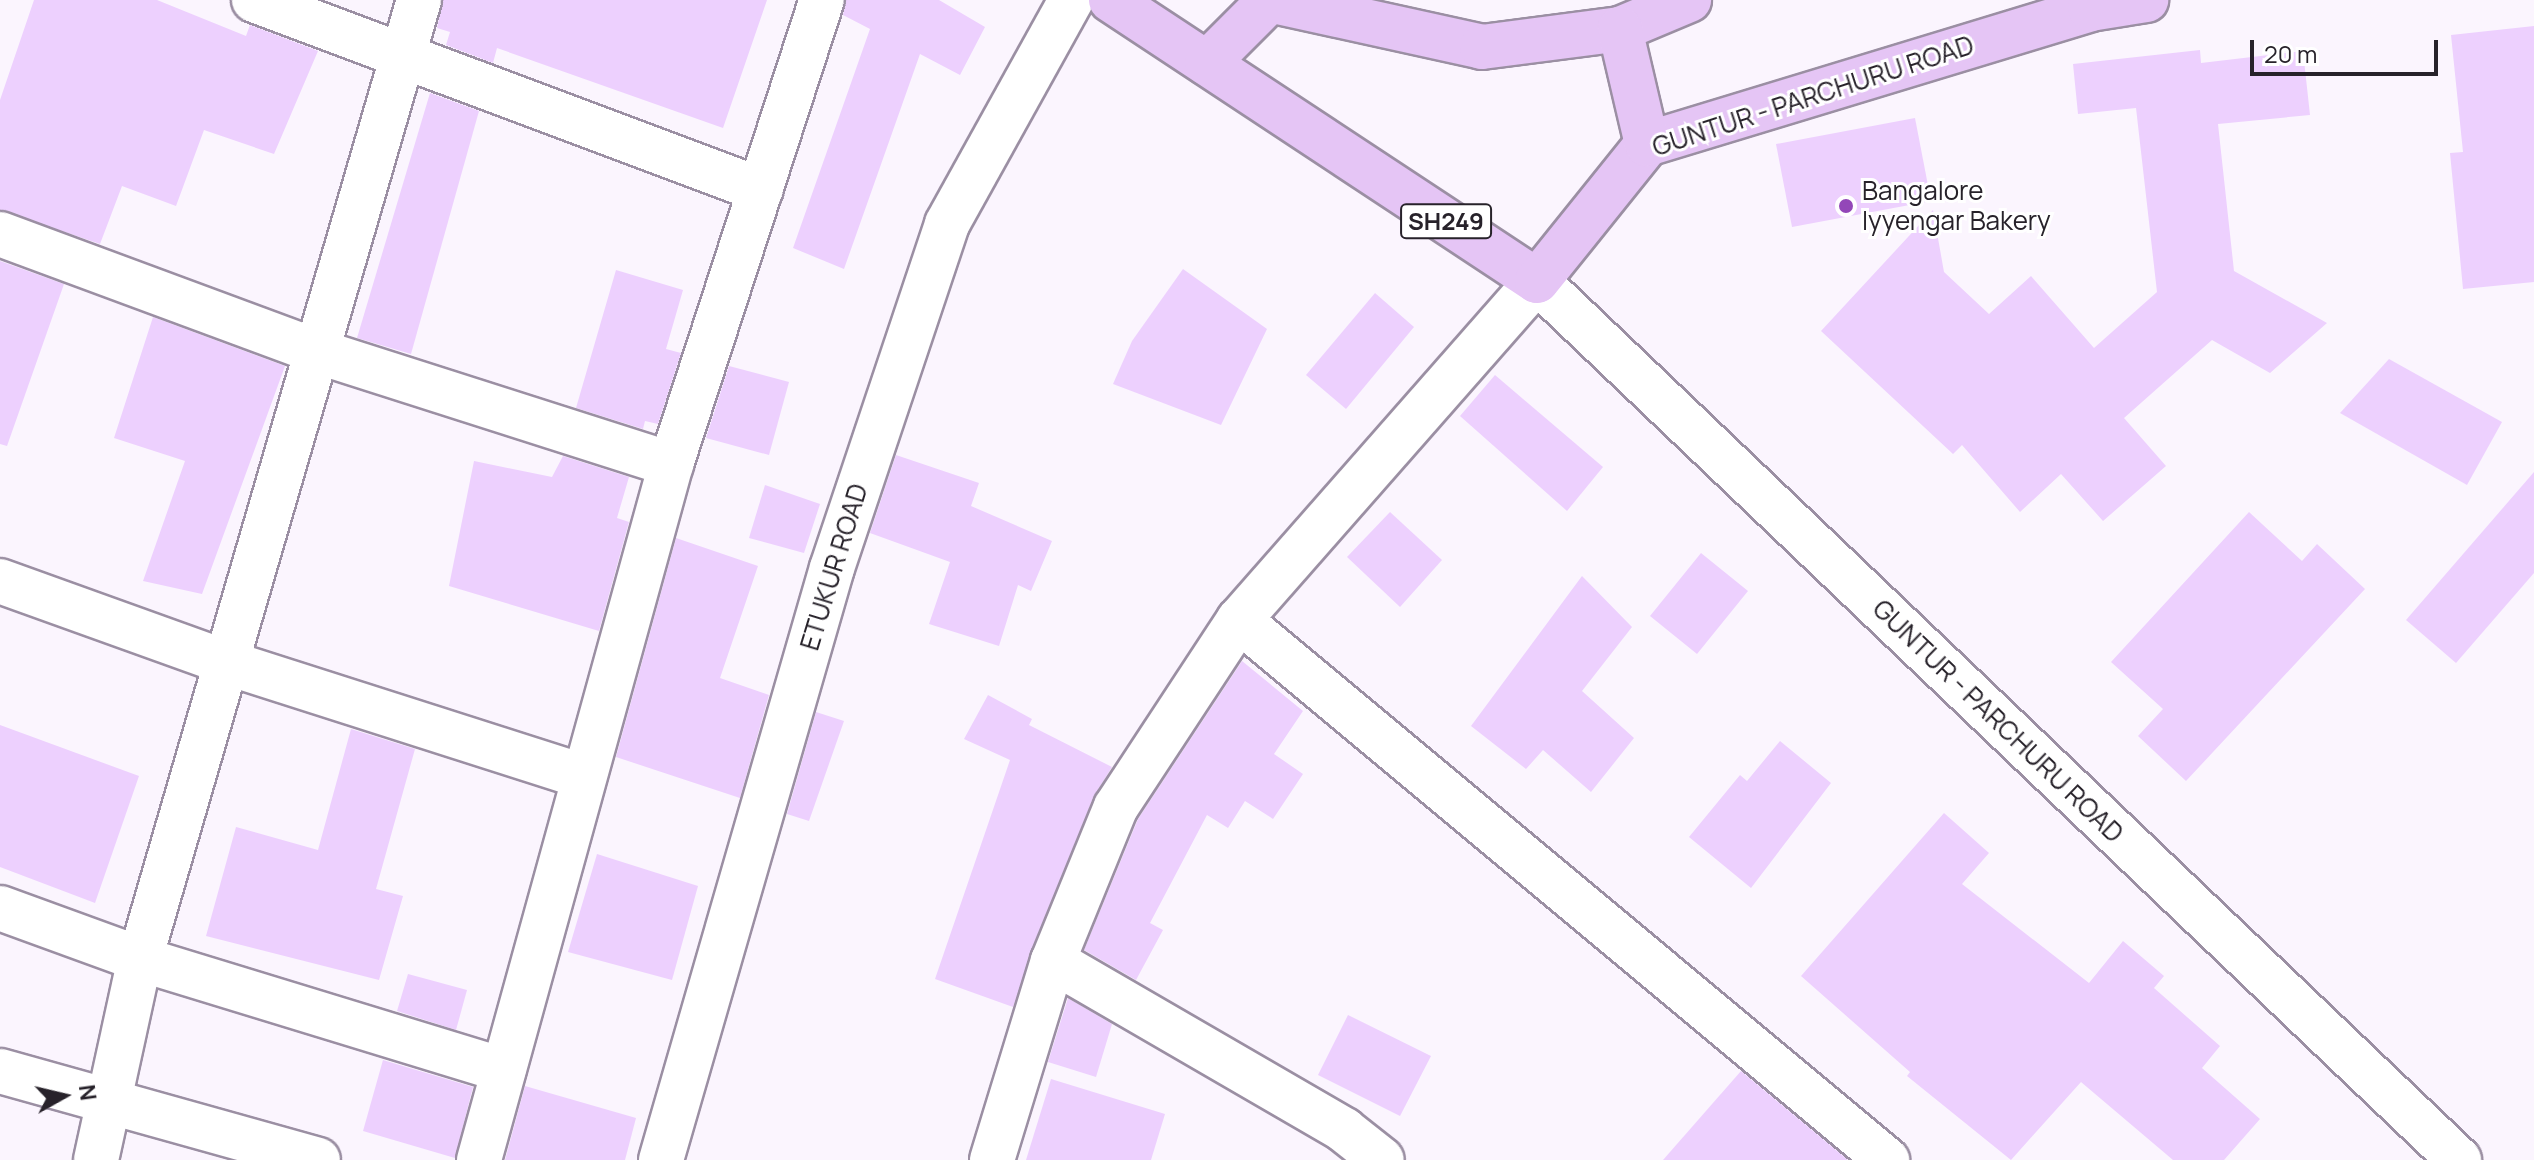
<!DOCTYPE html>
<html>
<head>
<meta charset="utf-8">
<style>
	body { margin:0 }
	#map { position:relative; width:2534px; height:1160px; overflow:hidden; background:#fbf5fe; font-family:Manrope,sans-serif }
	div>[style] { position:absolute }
	.building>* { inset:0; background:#edd0fe }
	.roads { filter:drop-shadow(2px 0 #9b8fa3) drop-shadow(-2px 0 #9b8fa3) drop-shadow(0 2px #9b8fa3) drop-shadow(0 -2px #9b8fa3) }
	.minor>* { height:44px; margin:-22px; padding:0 22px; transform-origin:22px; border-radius:22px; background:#fff }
	.major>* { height:44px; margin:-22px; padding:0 22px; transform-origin:22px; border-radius:22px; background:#e5c5f5 }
	.dots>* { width:22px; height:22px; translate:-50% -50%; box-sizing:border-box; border:4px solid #fff; border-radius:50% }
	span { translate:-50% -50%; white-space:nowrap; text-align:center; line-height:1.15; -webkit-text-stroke:6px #fff; paint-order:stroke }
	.shield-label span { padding:2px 6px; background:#fff; border:2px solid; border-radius:6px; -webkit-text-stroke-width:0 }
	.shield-label { font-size:24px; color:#27222a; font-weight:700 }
	.street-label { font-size:26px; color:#27222a }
	.poi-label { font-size:26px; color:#27222a }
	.left { translate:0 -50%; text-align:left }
	.north { position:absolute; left:24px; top:1056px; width:80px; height:80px; -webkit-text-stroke:6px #fff; paint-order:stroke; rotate:82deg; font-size:22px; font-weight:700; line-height:32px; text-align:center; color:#27222a }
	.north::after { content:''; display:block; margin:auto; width:28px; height:36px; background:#27222a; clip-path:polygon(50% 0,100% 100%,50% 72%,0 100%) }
	.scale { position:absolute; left:2250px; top:40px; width:188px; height:36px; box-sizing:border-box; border:4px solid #27222a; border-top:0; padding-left:10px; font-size:24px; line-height:28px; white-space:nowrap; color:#27222a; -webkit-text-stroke:6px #fff; paint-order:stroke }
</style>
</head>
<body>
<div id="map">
	<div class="building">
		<i style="clip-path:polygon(34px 0,157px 0,246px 36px,250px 25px,318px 51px,274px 154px,204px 130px,176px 206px,122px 186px,100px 244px,0 210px,0 100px)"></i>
		<i style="clip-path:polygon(443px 0,767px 0,723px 128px,497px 48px,493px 63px,446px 45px,450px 32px,437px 28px)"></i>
		<i style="clip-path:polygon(846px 0,939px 0,985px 27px,960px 75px,920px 54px,844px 269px,793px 248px,870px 29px,843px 15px)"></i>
		<i style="clip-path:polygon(2534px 26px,2534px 282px,2463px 289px,2450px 153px,2463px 152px,2451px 35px)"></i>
		<i style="clip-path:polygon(2200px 50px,2201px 63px,2303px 51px,2310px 115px,2218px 124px,2234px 271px,2327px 323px,2270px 373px,2212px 340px,2124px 418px,2166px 466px,2103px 521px,2061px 474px,2020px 512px,1962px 445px,1953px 454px,1821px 331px,1933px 210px,1944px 272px,1989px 314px,2031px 276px,2094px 348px,2157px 292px,2136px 108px,2078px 114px,2073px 64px)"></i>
		<i style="clip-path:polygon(430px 93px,479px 111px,411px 354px,357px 338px)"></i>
		<i style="clip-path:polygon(1915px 118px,1931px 201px,1792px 227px,1776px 144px)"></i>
		<i style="clip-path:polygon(0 261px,64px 284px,7px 446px,0 444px)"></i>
		<i style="clip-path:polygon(1183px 269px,1267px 329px,1221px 425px,1113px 384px,1132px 341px)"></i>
		<i style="clip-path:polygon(616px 270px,683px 290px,666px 349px,681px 353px,658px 424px,645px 421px,643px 429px,576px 408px)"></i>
		<i style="clip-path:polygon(1375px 293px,1414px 327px,1346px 409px,1306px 375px)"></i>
		<i style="clip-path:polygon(153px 317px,285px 366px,202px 594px,143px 581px,185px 461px,114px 438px)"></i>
		<i style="clip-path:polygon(2389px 359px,2502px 422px,2467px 485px,2340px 413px)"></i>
		<i style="clip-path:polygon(729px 366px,789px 382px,769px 455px,706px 438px)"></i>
		<i style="clip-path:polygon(1495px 375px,1603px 467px,1567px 511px,1460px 416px)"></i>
		<i style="clip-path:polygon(896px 455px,979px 483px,971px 506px,1052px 541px,1031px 591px,1018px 585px,999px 646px,929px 624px,950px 562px,870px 533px)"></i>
		<i style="clip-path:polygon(563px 456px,629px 477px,617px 518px,629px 522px,599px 631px,449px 586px,474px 461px,552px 477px)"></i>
		<i style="clip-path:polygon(2534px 472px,2534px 573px,2456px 663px,2406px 620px)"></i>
		<i style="clip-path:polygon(765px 485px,820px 504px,804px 553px,749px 538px)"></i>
		<i style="clip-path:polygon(1390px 512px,1442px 560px,1400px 607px,1347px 557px)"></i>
		<i style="clip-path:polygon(2249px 512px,2302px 561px,2317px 544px,2365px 589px,2186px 781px,2138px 736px,2163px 709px,2111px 662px)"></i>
		<i style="clip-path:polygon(676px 538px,758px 566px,720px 678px,769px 695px,740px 798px,616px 757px)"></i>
		<i style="clip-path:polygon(1701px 553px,1748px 591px,1697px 654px,1650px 616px)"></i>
		<i style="clip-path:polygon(1582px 576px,1632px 627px,1582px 691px,1634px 738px,1591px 792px,1543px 750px,1526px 769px,1471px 726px)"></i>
		<i style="clip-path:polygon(1242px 661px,1303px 711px,1274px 754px,1303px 774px,1273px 819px,1245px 801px,1228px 828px,1207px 815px,1150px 923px,1163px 930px,1136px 980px,1084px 950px,1138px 819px)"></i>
		<i style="clip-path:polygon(988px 695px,1032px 719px,1029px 725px,1112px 767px,1093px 798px,1013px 1007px,935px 979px,1010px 760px,964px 739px)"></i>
		<i style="clip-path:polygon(816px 712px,844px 721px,809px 821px,787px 814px)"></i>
		<i style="clip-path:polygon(0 725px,139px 776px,95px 903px,0 867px)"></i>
		<i style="clip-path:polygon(351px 729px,415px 749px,376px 889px,403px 896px,379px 980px,206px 936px,236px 827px,318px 850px)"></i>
		<i style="clip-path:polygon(1780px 741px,1831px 783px,1751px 888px,1689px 837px,1740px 775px,1747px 781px)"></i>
		<i style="clip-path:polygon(1944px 813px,1989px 853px,1962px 884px,2089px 983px,2123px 941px,2164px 976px,2154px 988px,2220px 1046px,2202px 1068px,2260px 1119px,2224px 1160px,2173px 1160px,2081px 1082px,2011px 1160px,1907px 1076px,1910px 1072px,1801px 976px)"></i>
		<i style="clip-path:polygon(597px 854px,698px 886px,672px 980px,568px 952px)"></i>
		<i style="clip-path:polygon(408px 974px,467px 990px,456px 1030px,397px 1011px)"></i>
		<i style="clip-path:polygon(1068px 998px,1112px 1024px,1096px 1077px,1048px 1062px)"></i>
		<i style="clip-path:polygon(1348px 1015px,1431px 1056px,1400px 1116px,1318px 1075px)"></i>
		<i style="clip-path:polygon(383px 1060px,473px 1087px,455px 1158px,363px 1131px)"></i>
		<i style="clip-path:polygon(1741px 1071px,1848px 1160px,1663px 1160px)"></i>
		<i style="clip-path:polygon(1051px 1079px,1165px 1114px,1151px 1160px,1026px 1160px)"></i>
		<i style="clip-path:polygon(525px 1086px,636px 1118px,625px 1160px,505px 1160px)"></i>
	</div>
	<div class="roads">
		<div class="minor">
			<i style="left:254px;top:0;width:541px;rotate:20.54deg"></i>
			<i style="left:0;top:234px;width:334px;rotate:20.3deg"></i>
			<i style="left:313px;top:350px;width:376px;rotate:17.7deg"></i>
			<i style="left:0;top:581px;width:239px;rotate:19.8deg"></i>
			<i style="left:225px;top:662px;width:375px;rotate:17.7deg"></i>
			<i style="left:1239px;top:620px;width:844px;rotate:39.81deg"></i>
			<i style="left:0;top:908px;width:149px;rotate:20deg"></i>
			<i style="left:140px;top:959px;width:380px;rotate:17deg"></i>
			<i style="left:1053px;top:961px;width:337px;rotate:30.1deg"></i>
			<i style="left:1344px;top:1130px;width:48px;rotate:38.3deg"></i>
			<i style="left:0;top:1071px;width:330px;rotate:15.6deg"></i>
			<i style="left:96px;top:1160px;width:206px;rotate:-77.7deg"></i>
			<i style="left:140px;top:959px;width:999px;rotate:-73.78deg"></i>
			<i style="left:479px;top:1160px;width:722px;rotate:-74.58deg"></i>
			<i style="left:671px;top:464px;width:488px;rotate:-72deg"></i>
			<i style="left:661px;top:1160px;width:616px;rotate:-73.89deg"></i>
			<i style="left:832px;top:568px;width:363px;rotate:-71.5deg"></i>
			<i style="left:947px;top:224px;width:256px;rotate:-61deg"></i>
			<i style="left:992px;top:1160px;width:208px;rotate:-73deg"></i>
			<i style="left:1053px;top:961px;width:166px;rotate:-67.8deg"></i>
			<i style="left:1116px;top:807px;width:224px;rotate:-56.7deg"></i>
			<i style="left:1239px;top:620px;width:451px;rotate:-48.7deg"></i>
			<i style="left:1537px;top:281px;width:1274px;rotate:43.63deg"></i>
		</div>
		<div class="major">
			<i style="left:1111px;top:0;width:510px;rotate:33.41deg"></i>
			<i style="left:1537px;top:281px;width:176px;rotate:-51.2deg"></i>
			<i style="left:1647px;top:144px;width:463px;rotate:-16.9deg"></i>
			<i style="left:2090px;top:9px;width:57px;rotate:-9.1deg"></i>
			<i style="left:1269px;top:0;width:218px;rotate:12.4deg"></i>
			<i style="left:1482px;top:47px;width:139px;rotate:-7.4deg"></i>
			<i style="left:1620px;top:29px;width:75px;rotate:-22.8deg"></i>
			<i style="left:1620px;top:29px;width:118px;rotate:76.8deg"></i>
			<i style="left:1207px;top:63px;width:89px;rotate:-45deg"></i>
		</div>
	</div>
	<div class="dots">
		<i style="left:1846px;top:206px;background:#9347b8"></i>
	</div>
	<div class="shield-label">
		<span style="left:1446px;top:221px">SH249</span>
	</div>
	<div class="street-label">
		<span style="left:1813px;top:96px;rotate:-18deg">GUNTUR - PARCHURU ROAD</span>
		<span style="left:834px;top:567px;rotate:-73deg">ETUKUR ROAD</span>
		<span style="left:1998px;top:721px;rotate:44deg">GUNTUR - PARCHURU ROAD</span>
	</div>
	<div class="poi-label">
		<span class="left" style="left:1862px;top:206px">Bangalore<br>Iyyengar Bakery</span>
	</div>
	<div class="north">N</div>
	<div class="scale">20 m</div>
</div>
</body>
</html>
